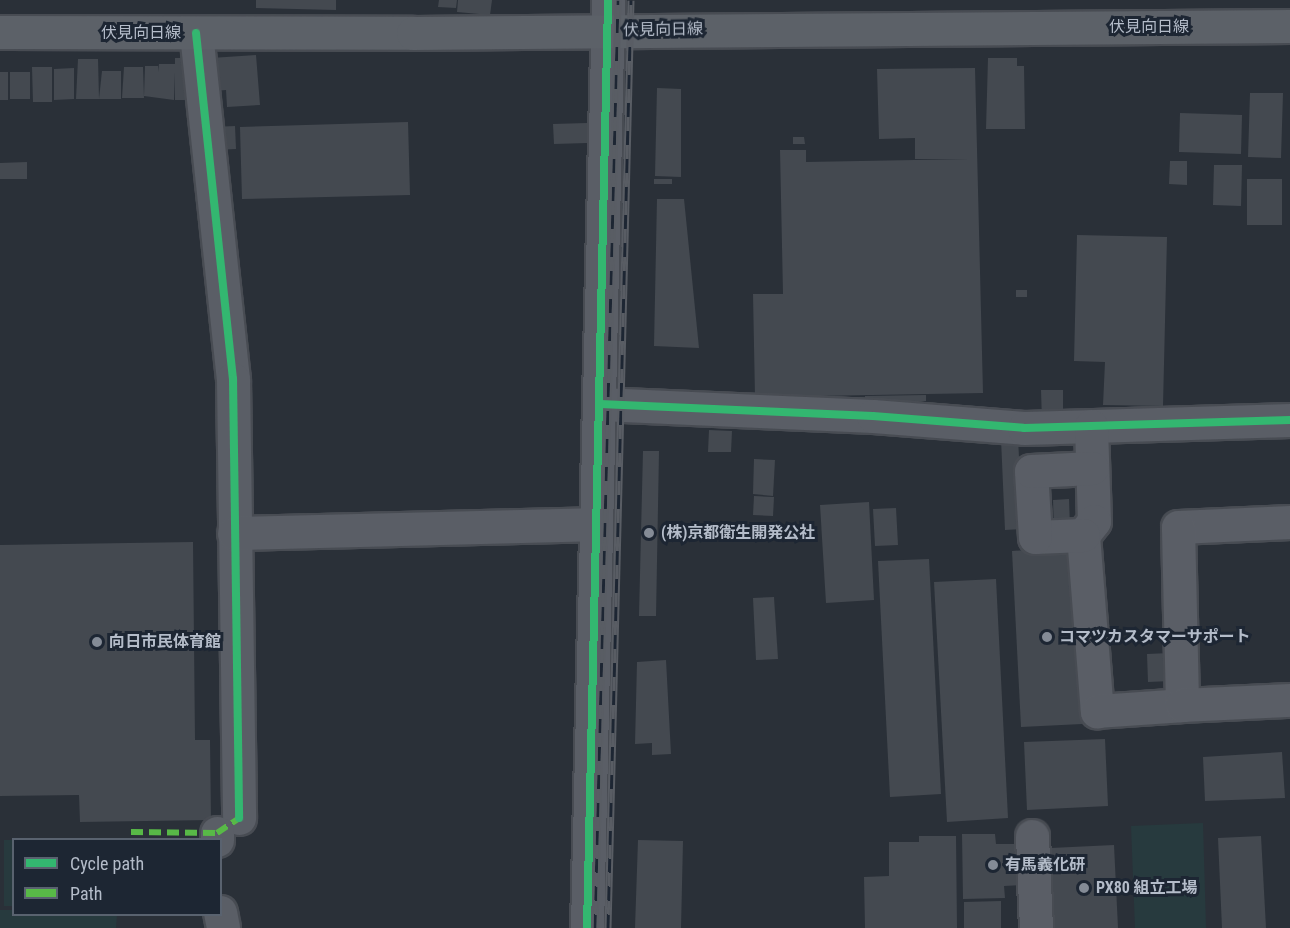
<!DOCTYPE html>
<html>
<head>
<meta charset="utf-8">
<style>
	body { margin:0 }
	#map { position:relative; width:1290px; height:928px; overflow:hidden; background:#2a3038; font-family:"Roboto Condensed","Noto Sans JP",sans-serif }
	div>[style] { position:absolute }
	.green>* { inset:0; background:#273a3e }
	.building>* { inset:0; background:#444950 }
	.roads { filter:drop-shadow(2px 0 #484c53) drop-shadow(-2px 0 #484c53) drop-shadow(0 2px #484c53) drop-shadow(0 -2px #484c53) }
	.minor>* { height:33px; margin:-16.5px; padding:0 16.5px; transform-origin:16.5px; border-radius:16.5px; background:#5a5e66 }
	.major>* { height:33px; margin:-16.5px; padding:0 16.5px; transform-origin:16.5px; border-radius:16.5px; background:#5c6168 }
	.rail>* { height:7px; margin-top:-3.5px; transform-origin:0; background:repeating-linear-gradient(90deg,#1d2633 0 14px,#595d64 0 28px); box-sizing:border-box; border-block:2px solid #595d64 }
	.quiet>* { height:6px; margin-top:-3px; transform-origin:0; background:repeating-linear-gradient(90deg,#58b947 0 12px,transparent 0 18px) }
	.cycleway>* { height:8px; margin:-4px; padding:0 4px; transform-origin:4px; border-radius:4px; background:#33b770 }
	.dots>* { width:16px; height:16px; translate:-50% -50%; box-sizing:border-box; border:3px solid #1d2633; border-radius:50% }
	span { translate:-50% -50%; white-space:nowrap; text-align:center; line-height:1.15; -webkit-text-stroke:6px #1d2633; paint-order:stroke }
	.street-label { font-size:16px; color:#b4bcc9 }
	.poi-label { font-size:16px; color:#b4bcc9; font-weight:700 }
	.left { translate:0 -50%; text-align:left }
	.legend { position:absolute; left:12px; top:838px; width:210px; height:78px; box-sizing:border-box; background:#1d2633; border:2px solid #59626f; margin:0; padding:8px 10px; list-style:none; font-size:18px; color:#b4bcc9 }
	.legend li { display:flex; align-items:center; gap:12px; height:30px }
	.legend b { width:30px; border:2px solid #59626f }
</style>
</head>
<body>
<div id="map">
	<div class="green">
		<i style="clip-path:polygon(1203px 823px,1206px 928px,1135px 928px,1131px 826px)"></i>
		<i style="clip-path:polygon(4px 840px,13px 840px,13px 906px,4px 906px)"></i>
		<i style="clip-path:polygon(0 910px,13px 910px,14px 914px,117px 915px,116px 928px,0 928px)"></i>
	</div>
	<div class="building">
		<i style="clip-path:polygon(256px 0,336px 0,336px 10px,256px 8px)"></i>
		<i style="clip-path:polygon(439px 0,457px 0,456px 8px,438px 7px)"></i>
		<i style="clip-path:polygon(458px 0,492px 0,490px 15px,457px 12px)"></i>
		<i style="clip-path:polygon(256px 55px,260px 105px,227px 107px,226px 90px,213px 91px,211px 58px)"></i>
		<i style="clip-path:polygon(175px 58px,188px 58px,188px 100px,175px 100px,175px 72px,174px 100px,144px 96px,145px 66px,158px 66px,158px 72px,159px 64px,175px 64px)"></i>
		<i style="clip-path:polygon(988px 58px,1017px 58px,1017px 66px,1024px 66px,1025px 129px,986px 129px)"></i>
		<i style="clip-path:polygon(78px 59px,98px 59px,99px 99px,76px 99px)"></i>
		<i style="clip-path:polygon(32px 67px,52px 67px,52px 102px,33px 102px)"></i>
		<i style="clip-path:polygon(124px 67px,143px 67px,144px 98px,122px 98px)"></i>
		<i style="clip-path:polygon(74px 68px,74px 99px,54px 100px,54px 69px)"></i>
		<i style="clip-path:polygon(975px 68px,983px 393px,755px 397px,753px 294px,783px 294px,780px 150px,806px 150px,806px 162px,969px 159px,915px 159px,915px 138px,879px 139px,877px 69px)"></i>
		<i style="clip-path:polygon(102px 71px,121px 71px,121px 99px,99px 99px)"></i>
		<i style="clip-path:polygon(0 72px,8px 72px,8px 100px,0 100px)"></i>
		<i style="clip-path:polygon(10px 72px,30px 72px,30px 99px,10px 99px)"></i>
		<i style="clip-path:polygon(657px 88px,681px 89px,681px 177px,655px 176px)"></i>
		<i style="clip-path:polygon(1250px 93px,1283px 93px,1281px 158px,1248px 157px)"></i>
		<i style="clip-path:polygon(1180px 113px,1242px 115px,1241px 154px,1179px 152px)"></i>
		<i style="clip-path:polygon(408px 122px,410px 195px,242px 199px,240px 127px)"></i>
		<i style="clip-path:polygon(587px 123px,587px 143px,554px 144px,553px 124px)"></i>
		<i style="clip-path:polygon(235px 126px,236px 149px,214px 150px,213px 127px)"></i>
		<i style="clip-path:polygon(793px 137px,804px 137px,805px 144px,793px 144px)"></i>
		<i style="clip-path:polygon(1170px 161px,1187px 161px,1187px 185px,1169px 184px)"></i>
		<i style="clip-path:polygon(27px 162px,27px 179px,0 179px,0 163px)"></i>
		<i style="clip-path:polygon(1214px 165px,1242px 165px,1241px 206px,1213px 205px)"></i>
		<i style="clip-path:polygon(654px 179px,672px 179px,672px 184px,654px 184px)"></i>
		<i style="clip-path:polygon(1247px 179px,1282px 179px,1282px 225px,1247px 225px)"></i>
		<i style="clip-path:polygon(657px 199px,684px 199px,699px 348px,654px 346px)"></i>
		<i style="clip-path:polygon(1077px 235px,1167px 237px,1163px 406px,1103px 405px,1105px 362px,1074px 361px)"></i>
		<i style="clip-path:polygon(1016px 290px,1027px 290px,1027px 297px,1016px 297px)"></i>
		<i style="clip-path:polygon(1041px 390px,1063px 390px,1063px 422px,1042px 422px)"></i>
		<i style="clip-path:polygon(926px 395px,926px 401px,865px 402px,865px 396px)"></i>
		<i style="clip-path:polygon(709px 430px,732px 431px,731px 452px,708px 452px)"></i>
		<i style="clip-path:polygon(1001px 439px,1018px 439px,1023px 529px,1005px 530px)"></i>
		<i style="clip-path:polygon(643px 451px,659px 451px,656px 616px,639px 616px)"></i>
		<i style="clip-path:polygon(754px 459px,775px 460px,773px 496px,753px 494px)"></i>
		<i style="clip-path:polygon(754px 496px,774px 497px,773px 516px,753px 515px)"></i>
		<i style="clip-path:polygon(1069px 499px,1070px 528px,1054px 529px,1053px 500px)"></i>
		<i style="clip-path:polygon(869px 502px,874px 600px,826px 603px,820px 505px)"></i>
		<i style="clip-path:polygon(896px 508px,898px 545px,875px 546px,873px 509px)"></i>
		<i style="clip-path:polygon(193px 542px,195px 740px,210px 740px,211px 820px,80px 822px,79px 795px,0 796px,0 545px)"></i>
		<i style="clip-path:polygon(1072px 547px,1082px 724px,1021px 727px,1012px 551px)"></i>
		<i style="clip-path:polygon(929px 559px,941px 794px,890px 797px,878px 561px)"></i>
		<i style="clip-path:polygon(996px 579px,1008px 818px,947px 822px,934px 582px)"></i>
		<i style="clip-path:polygon(774px 597px,778px 659px,756px 660px,753px 598px)"></i>
		<i style="clip-path:polygon(1170px 653px,1171px 681px,1148px 682px,1147px 654px)"></i>
		<i style="clip-path:polygon(666px 660px,671px 754px,652px 755px,652px 743px,635px 744px,637px 662px)"></i>
		<i style="clip-path:polygon(1105px 739px,1108px 806px,1027px 810px,1024px 742px)"></i>
		<i style="clip-path:polygon(1282px 752px,1285px 798px,1205px 801px,1203px 757px)"></i>
		<i style="clip-path:polygon(962px 834px,995px 834px,996px 844px,1023px 844px,1024px 885px,1004px 886px,1005px 898px,963px 899px)"></i>
		<i style="clip-path:polygon(919px 836px,956px 836px,957px 928px,865px 928px,864px 877px,889px 876px,889px 842px,919px 842px)"></i>
		<i style="clip-path:polygon(1261px 836px,1266px 928px,1222px 928px,1218px 838px)"></i>
		<i style="clip-path:polygon(638px 840px,683px 841px,681px 928px,635px 928px)"></i>
		<i style="clip-path:polygon(1114px 845px,1118px 928px,1054px 928px,1051px 848px)"></i>
		<i style="clip-path:polygon(1001px 901px,1001px 928px,964px 928px,964px 902px)"></i>
	</div>
	<div class="roads">
		<div class="minor">
			<i style="left:196px;top:33px;width:348px;rotate:83.9deg"></i>
			<i style="left:233px;top:379px;width:439px;rotate:89.2deg"></i>
			<i style="left:600px;top:404px;width:273px;rotate:2.5deg"></i>
			<i style="left:873px;top:416px;width:151px;rotate:4.5deg"></i>
			<i style="left:1024px;top:428px;width:266px;rotate:-1.7deg"></i>
			<i style="left:1091px;top:426px;width:95px;rotate:88.2deg"></i>
			<i style="left:1094px;top:521px;width:18px;rotate:128deg"></i>
			<i style="left:1083px;top:535px;width:177px;rotate:85.5deg"></i>
			<i style="left:1097px;top:711px;width:85px;rotate:-4deg"></i>
			<i style="left:1290px;top:522px;width:112px;rotate:177.4deg"></i>
			<i style="left:1178px;top:527px;width:178px;rotate:88.7deg"></i>
			<i style="left:1182px;top:705px;width:108px;rotate:-2.7deg"></i>
			<i style="left:234px;top:533px;width:361px;rotate:-1.4deg"></i>
			<i style="left:1083px;top:535px;width:48px;rotate:177.6deg"></i>
			<i style="left:1035px;top:537px;width:66px;rotate:-93.5deg"></i>
			<i style="left:1031px;top:471px;width:61px;rotate:-2.8deg"></i>
			<i style="left:217px;top:833px;width:7px;rotate:90deg"></i>
			<i style="left:1032px;top:836px;width:92px;rotate:87.5deg"></i>
			<i style="left:220px;top:912px;width:16px;rotate:79deg"></i>
			<i style="left:587px;top:928px;width:928px;rotate:-88.7deg"></i>
		</div>
		<div class="major">
			<i style="left:0;top:32px;width:413px;rotate:0.1deg"></i>
			<i style="left:413px;top:33px;width:877px;rotate:-0.46deg"></i>
		</div>
	</div>
	<div class="rail">
		<i style="left:595px;top:928px;width:928px;rotate:-88.58deg"></i>
		<i style="left:608px;top:928px;width:928px;rotate:-88.58deg"></i>
	</div>
	<div class="quiet">
		<i style="left:131px;top:832px;width:86px;rotate:0.7deg"></i>
		<i style="left:217px;top:833px;width:27px;rotate:-34deg"></i>
	</div>
	<div class="cycleway">
		<i style="left:196px;top:33px;width:348px;rotate:83.9deg"></i>
		<i style="left:233px;top:379px;width:439px;rotate:89.2deg"></i>
		<i style="left:600px;top:404px;width:273px;rotate:2.5deg"></i>
		<i style="left:873px;top:416px;width:151px;rotate:4.5deg"></i>
		<i style="left:1024px;top:428px;width:266px;rotate:-1.7deg"></i>
		<i style="left:587px;top:928px;width:928px;rotate:-88.7deg"></i>
	</div>
	<div class="dots">
		<i style="left:649px;top:533px;background:#848b96"></i>
		<i style="left:1047px;top:637px;background:#848b96"></i>
		<i style="left:97px;top:642px;background:#848b96"></i>
		<i style="left:993px;top:865px;background:#848b96"></i>
		<i style="left:1084px;top:888px;background:#848b96"></i>
	</div>
	<div class="street-label">
		<span style="left:1149px;top:27px">伏見向日線</span>
		<span style="left:663px;top:30px;rotate:-1deg">伏見向日線</span>
		<span style="left:141px;top:33px">伏見向日線</span>
	</div>
	<div class="poi-label">
		<span class="left" style="left:661px;top:533px">(株)京都衛生開発公社</span>
		<span class="left" style="left:1059px;top:637px">コマツカスタマーサポート</span>
		<span class="left" style="left:109px;top:642px">向日市民体育館</span>
		<span class="left" style="left:1005px;top:865px">有馬義化研</span>
		<span class="left" style="left:1096px;top:888px">PX80 組立工場</span>
	</div>
	<ul class="legend">
	<li><b style="height:8px;background:#33b770"></b>Cycle path</li>
	<li><b style="height:8px;background:#58b947"></b>Path</li>
	</ul>
</div>
</body>
</html>
